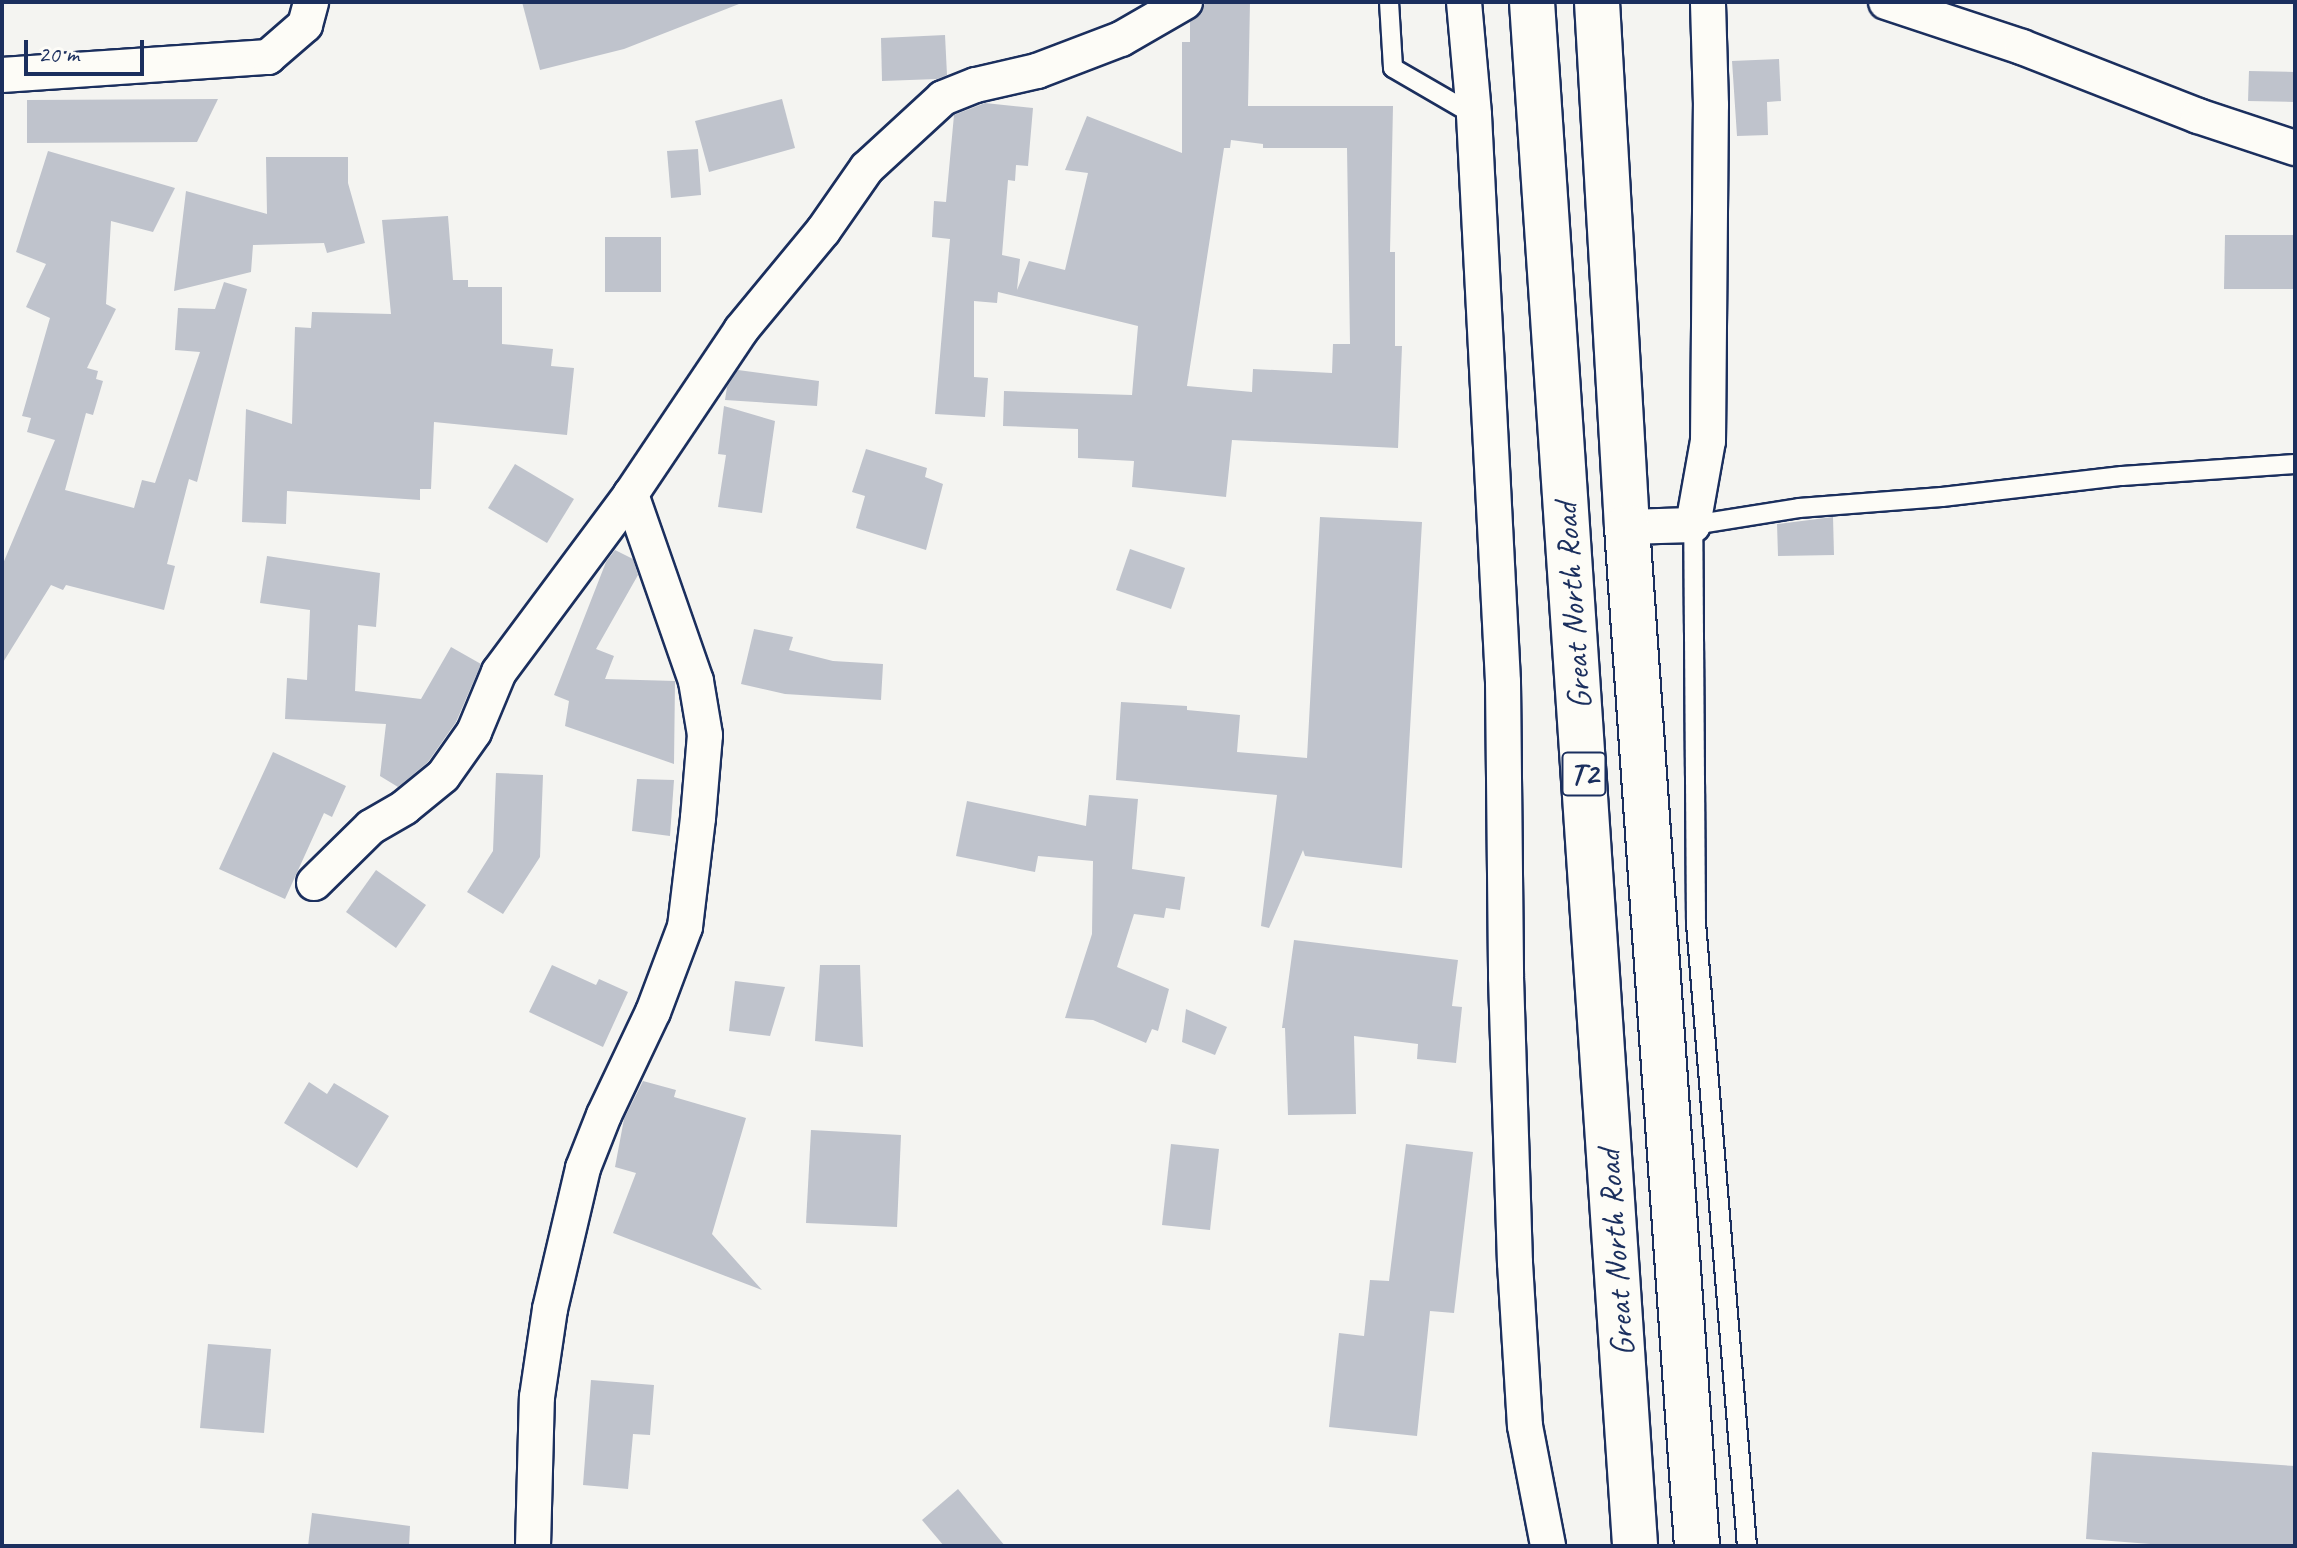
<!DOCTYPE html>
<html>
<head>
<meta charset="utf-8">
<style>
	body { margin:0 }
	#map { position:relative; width:2297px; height:1548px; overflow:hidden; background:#f4f4f1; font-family:Caveat,sans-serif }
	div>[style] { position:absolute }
	.building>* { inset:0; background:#bfc3cc }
	.roads { filter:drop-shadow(2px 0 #1b2f5e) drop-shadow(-2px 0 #1b2f5e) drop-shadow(0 2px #1b2f5e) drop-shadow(0 -2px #1b2f5e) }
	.service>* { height:18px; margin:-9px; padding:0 9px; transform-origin:9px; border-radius:9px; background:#fdfcf7 }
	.minor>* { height:34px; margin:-17px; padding:0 17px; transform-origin:17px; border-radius:17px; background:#fdfcf7 }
	.primary>* { height:44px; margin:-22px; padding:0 22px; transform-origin:22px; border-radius:22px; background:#fdfcf7 }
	span { translate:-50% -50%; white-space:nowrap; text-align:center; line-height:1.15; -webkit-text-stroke:6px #fdfcf7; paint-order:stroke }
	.shield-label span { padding:2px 6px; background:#fdfcf7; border:2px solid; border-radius:6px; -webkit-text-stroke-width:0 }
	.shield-label { font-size:32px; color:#1b2f5e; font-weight:700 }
	.street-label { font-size:34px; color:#1b2f5e }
	.frame { position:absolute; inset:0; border:4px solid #1b2f5e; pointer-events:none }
	.scale { position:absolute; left:24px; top:40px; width:120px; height:36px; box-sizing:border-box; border:4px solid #1b2f5e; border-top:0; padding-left:10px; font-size:24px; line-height:28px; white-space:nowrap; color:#1b2f5e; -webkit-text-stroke:6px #fdfcf7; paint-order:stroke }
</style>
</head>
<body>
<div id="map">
	<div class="building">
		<i style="clip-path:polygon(522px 2px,738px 2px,739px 4px,624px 49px,540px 70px)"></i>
		<i style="clip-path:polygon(evenodd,1205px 2px,1250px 2px,1248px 106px,1393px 106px,1390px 252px,1395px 252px,1395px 346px,1402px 346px,1398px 448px,1232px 440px,1226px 497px,1132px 487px,1134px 461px,1078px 458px,1078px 429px,1003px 426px,1004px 391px,1132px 395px,1138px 326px,998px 292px,997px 303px,974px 301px,974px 377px,988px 378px,985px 417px,935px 414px,950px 239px,932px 237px,934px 201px,946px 202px,954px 115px,985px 103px,1033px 108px,1028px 166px,1016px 165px,1015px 181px,1008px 180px,1002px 255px,1020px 259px,1017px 290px,1029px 261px,1065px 270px,1088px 173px,1065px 170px,1087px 116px,1182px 153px,1182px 42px,1190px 42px,1190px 22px,1202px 13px,1205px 2px,1231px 140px,1263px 144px,1263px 148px,1347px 148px,1350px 344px,1333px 344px,1332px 373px,1253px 369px,1252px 392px,1187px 386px,1224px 148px,1230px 148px,1231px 140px)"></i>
		<i style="clip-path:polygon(945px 35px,947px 75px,937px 79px,882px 81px,881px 38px)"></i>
		<i style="clip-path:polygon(1779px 59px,1781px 101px,1767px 102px,1768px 135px,1737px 136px,1732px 61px)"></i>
		<i style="clip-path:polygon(2249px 71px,2295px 72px,2295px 102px,2248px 101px)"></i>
		<i style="clip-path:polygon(218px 99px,197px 142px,27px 143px,27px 100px)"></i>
		<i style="clip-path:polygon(782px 99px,795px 148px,709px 172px,695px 121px)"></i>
		<i style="clip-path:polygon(698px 149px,701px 195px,671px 198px,667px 151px)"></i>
		<i style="clip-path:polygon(48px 151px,175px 188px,153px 232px,111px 221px,106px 304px,116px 309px,87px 368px,98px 371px,96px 379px,103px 381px,93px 415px,86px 413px,65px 490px,134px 508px,142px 480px,155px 483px,200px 352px,175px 350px,178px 308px,215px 309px,224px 282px,247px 289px,197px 482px,189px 479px,167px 564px,175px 566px,164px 610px,66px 585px,63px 590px,51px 585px,2px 664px,2px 566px,55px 440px,27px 432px,31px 418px,22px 416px,50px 318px,26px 307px,46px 264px,16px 252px)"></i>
		<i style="clip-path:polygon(266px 157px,348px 157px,348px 183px,365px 243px,327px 253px,324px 243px,253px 245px,251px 272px,174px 291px,186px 191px,267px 214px)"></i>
		<i style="clip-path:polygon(448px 216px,453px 280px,468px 280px,468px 287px,502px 287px,502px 344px,553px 349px,551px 366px,574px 368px,567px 435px,434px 422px,431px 489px,420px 489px,420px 500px,287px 491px,286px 524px,242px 522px,246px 409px,292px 424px,295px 327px,311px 328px,312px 312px,391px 314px,382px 220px)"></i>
		<i style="clip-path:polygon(2225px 235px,2295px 235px,2295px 289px,2224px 289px)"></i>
		<i style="clip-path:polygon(605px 237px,661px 237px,661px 292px,605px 292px)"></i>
		<i style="clip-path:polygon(738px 370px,819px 381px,817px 406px,725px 400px,727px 387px)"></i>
		<i style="clip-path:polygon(724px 406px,775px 421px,762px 513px,718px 507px,726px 455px,718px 454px)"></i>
		<i style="clip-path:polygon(866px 449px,927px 468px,925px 477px,943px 484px,926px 550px,856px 528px,865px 496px,852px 492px)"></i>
		<i style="clip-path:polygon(515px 464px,574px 499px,547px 543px,488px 508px)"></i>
		<i style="clip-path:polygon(1320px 517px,1422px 522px,1402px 868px,1305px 856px,1303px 850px,1269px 928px,1261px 926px,1277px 795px,1116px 780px,1121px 702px,1187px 706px,1187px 710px,1240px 715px,1237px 752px,1307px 758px)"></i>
		<i style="clip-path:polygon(1833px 517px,1834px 555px,1778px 556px,1777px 524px)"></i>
		<i style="clip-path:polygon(1130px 549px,1185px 568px,1171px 609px,1116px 590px)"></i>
		<i style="clip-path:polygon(615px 550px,633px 559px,638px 575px,596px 649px,614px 656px,605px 679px,675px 681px,674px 764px,565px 726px,569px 701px,554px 695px,606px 562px)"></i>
		<i style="clip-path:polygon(267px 556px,380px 573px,376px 627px,358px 625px,355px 691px,421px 699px,451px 647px,481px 664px,456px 722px,428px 762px,398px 787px,380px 776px,386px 724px,285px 719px,287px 678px,307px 680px,310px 610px,260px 603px)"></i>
		<i style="clip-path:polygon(754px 629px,793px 637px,789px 650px,833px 661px,883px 664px,881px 700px,785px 694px,741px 684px)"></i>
		<i style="clip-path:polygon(273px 752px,346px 786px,332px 817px,324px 813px,285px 899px,219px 869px)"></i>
		<i style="clip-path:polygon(496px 773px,543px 775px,540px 857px,503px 914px,467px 892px,493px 851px)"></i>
		<i style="clip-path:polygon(637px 779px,674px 780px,670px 836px,632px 831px)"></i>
		<i style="clip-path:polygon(1089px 795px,1138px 799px,1132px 869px,1185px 877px,1180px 910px,1166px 908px,1164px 918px,1134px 914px,1117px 967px,1169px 989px,1158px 1031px,1152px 1029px,1146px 1043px,1093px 1020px,1065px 1018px,1092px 934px,1093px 861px,1038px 856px,1035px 872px,956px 856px,967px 801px,1086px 826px)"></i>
		<i style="clip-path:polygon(376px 870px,426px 905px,396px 948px,346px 912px)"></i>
		<i style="clip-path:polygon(1294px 940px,1458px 960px,1452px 1006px,1462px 1007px,1456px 1063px,1417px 1059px,1418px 1044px,1354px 1036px,1356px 1114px,1288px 1115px,1285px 1028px,1282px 1028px)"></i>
		<i style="clip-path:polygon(552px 965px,596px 985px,599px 979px,628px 992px,603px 1047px,529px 1012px)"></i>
		<i style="clip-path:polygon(820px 965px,860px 965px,863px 1047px,815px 1041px)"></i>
		<i style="clip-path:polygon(735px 981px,785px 987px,770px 1036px,729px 1031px)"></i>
		<i style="clip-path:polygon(1186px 1009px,1227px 1027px,1215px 1055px,1182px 1042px)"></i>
		<i style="clip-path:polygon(643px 1081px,676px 1090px,674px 1097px,746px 1118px,712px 1234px,762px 1290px,613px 1233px,636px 1173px,615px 1167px,624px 1119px)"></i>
		<i style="clip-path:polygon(309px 1082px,327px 1094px,334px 1083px,389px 1116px,357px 1168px,284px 1123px)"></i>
		<i style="clip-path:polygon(811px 1130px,901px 1135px,897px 1227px,806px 1223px)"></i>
		<i style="clip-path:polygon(1171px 1144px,1219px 1149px,1210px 1230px,1162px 1225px)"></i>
		<i style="clip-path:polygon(1406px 1144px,1473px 1152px,1454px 1313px,1430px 1311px,1417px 1436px,1329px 1427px,1339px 1333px,1364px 1336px,1370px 1280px,1389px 1281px)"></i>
		<i style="clip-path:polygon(208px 1344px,271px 1349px,264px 1433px,200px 1428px)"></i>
		<i style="clip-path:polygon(591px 1380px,654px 1385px,650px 1435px,633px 1434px,628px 1489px,583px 1485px)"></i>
		<i style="clip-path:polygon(2092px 1452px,2295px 1466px,2295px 1546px,2176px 1546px,2086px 1539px)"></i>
		<i style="clip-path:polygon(958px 1489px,1005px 1546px,944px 1546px,922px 1520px)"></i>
		<i style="clip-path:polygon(312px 1513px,410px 1526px,409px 1546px,308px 1546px)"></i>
	</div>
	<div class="roads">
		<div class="service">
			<i style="left:1389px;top:2px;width:66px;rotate:86.5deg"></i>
			<i style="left:1393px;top:68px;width:94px;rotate:30.1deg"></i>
			<i style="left:1747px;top:1546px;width:625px;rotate:-94.68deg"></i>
			<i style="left:1696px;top:923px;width:398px;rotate:-90.4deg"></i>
			<i style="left:1693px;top:525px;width:107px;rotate:-9.1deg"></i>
			<i style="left:1799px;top:508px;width:143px;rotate:-4.4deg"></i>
			<i style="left:1942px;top:497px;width:181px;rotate:-6.7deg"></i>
			<i style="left:2122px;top:476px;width:173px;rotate:-4deg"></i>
		</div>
		<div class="minor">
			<i style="left:1464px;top:2px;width:113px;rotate:84.9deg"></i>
			<i style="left:1474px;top:115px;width:568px;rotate:87.07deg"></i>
			<i style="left:1503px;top:682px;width:295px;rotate:89.4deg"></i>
			<i style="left:1506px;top:977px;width:286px;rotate:88.2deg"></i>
			<i style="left:1515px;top:1263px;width:163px;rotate:86.5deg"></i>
			<i style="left:1525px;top:1426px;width:122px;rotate:79.1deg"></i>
			<i style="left:1886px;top:2px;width:143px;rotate:18.3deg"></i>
			<i style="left:2022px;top:47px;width:189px;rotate:21.4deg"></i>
			<i style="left:2198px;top:116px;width:102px;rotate:18.3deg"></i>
			<i style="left:2px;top:75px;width:267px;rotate:-3.9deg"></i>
			<i style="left:268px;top:57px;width:49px;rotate:-40.9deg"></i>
			<i style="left:305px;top:25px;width:24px;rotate:-75deg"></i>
			<i style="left:1627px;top:527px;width:66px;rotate:-1.7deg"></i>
			<i style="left:1693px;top:525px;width:85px;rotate:-79.9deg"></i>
			<i style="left:1708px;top:441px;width:336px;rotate:-89.5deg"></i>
			<i style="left:1711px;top:105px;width:103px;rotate:-91.7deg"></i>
			<i style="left:314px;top:883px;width:80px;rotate:-44.5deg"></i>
			<i style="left:371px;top:827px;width:39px;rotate:-30deg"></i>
			<i style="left:405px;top:807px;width:49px;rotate:-39.2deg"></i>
			<i style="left:443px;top:776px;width:54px;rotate:-54.8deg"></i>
			<i style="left:474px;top:732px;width:65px;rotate:-67.4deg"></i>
			<i style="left:499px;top:672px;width:222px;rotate:-53.4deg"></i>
			<i style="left:533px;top:1546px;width:149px;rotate:-88.5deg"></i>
			<i style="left:537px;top:1397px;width:89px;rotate:-81.6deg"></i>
			<i style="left:550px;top:1309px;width:145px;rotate:-76.8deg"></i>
			<i style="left:583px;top:1168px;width:57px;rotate:-68.4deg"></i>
			<i style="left:604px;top:1115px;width:114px;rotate:-64.6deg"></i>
			<i style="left:653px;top:1012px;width:91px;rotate:-69.4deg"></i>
			<i style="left:685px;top:927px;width:110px;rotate:-83.2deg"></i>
			<i style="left:698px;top:818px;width:83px;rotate:-85.2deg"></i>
			<i style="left:705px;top:735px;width:55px;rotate:-99.5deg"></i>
			<i style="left:696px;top:681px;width:198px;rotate:-109.2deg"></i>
			<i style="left:631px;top:494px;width:197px;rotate:-56.1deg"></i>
			<i style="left:741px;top:330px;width:129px;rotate:-50.4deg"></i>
			<i style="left:823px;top:231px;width:77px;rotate:-55.1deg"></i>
			<i style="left:867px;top:168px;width:103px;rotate:-42.6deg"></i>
			<i style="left:943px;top:98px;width:35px;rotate:-22deg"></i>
			<i style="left:976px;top:85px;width:63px;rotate:-12.9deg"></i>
			<i style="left:1037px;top:71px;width:90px;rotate:-20.9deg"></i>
			<i style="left:1121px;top:39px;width:74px;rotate:-30deg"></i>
		</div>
		<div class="primary">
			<i style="left:1532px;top:2px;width:1547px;rotate:86.18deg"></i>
			<i style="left:1597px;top:2px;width:526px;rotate:86.73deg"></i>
			<i style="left:1627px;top:527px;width:1021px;rotate:86.07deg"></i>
		</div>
	</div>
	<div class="shield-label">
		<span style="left:1584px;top:774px">T2</span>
	</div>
	<div class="street-label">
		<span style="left:1572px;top:606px;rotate:-94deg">Great North Road</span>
		<span style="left:1615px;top:1253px;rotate:-94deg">Great North Road</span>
	</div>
	<div class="frame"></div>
	<div class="scale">20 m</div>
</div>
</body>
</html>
